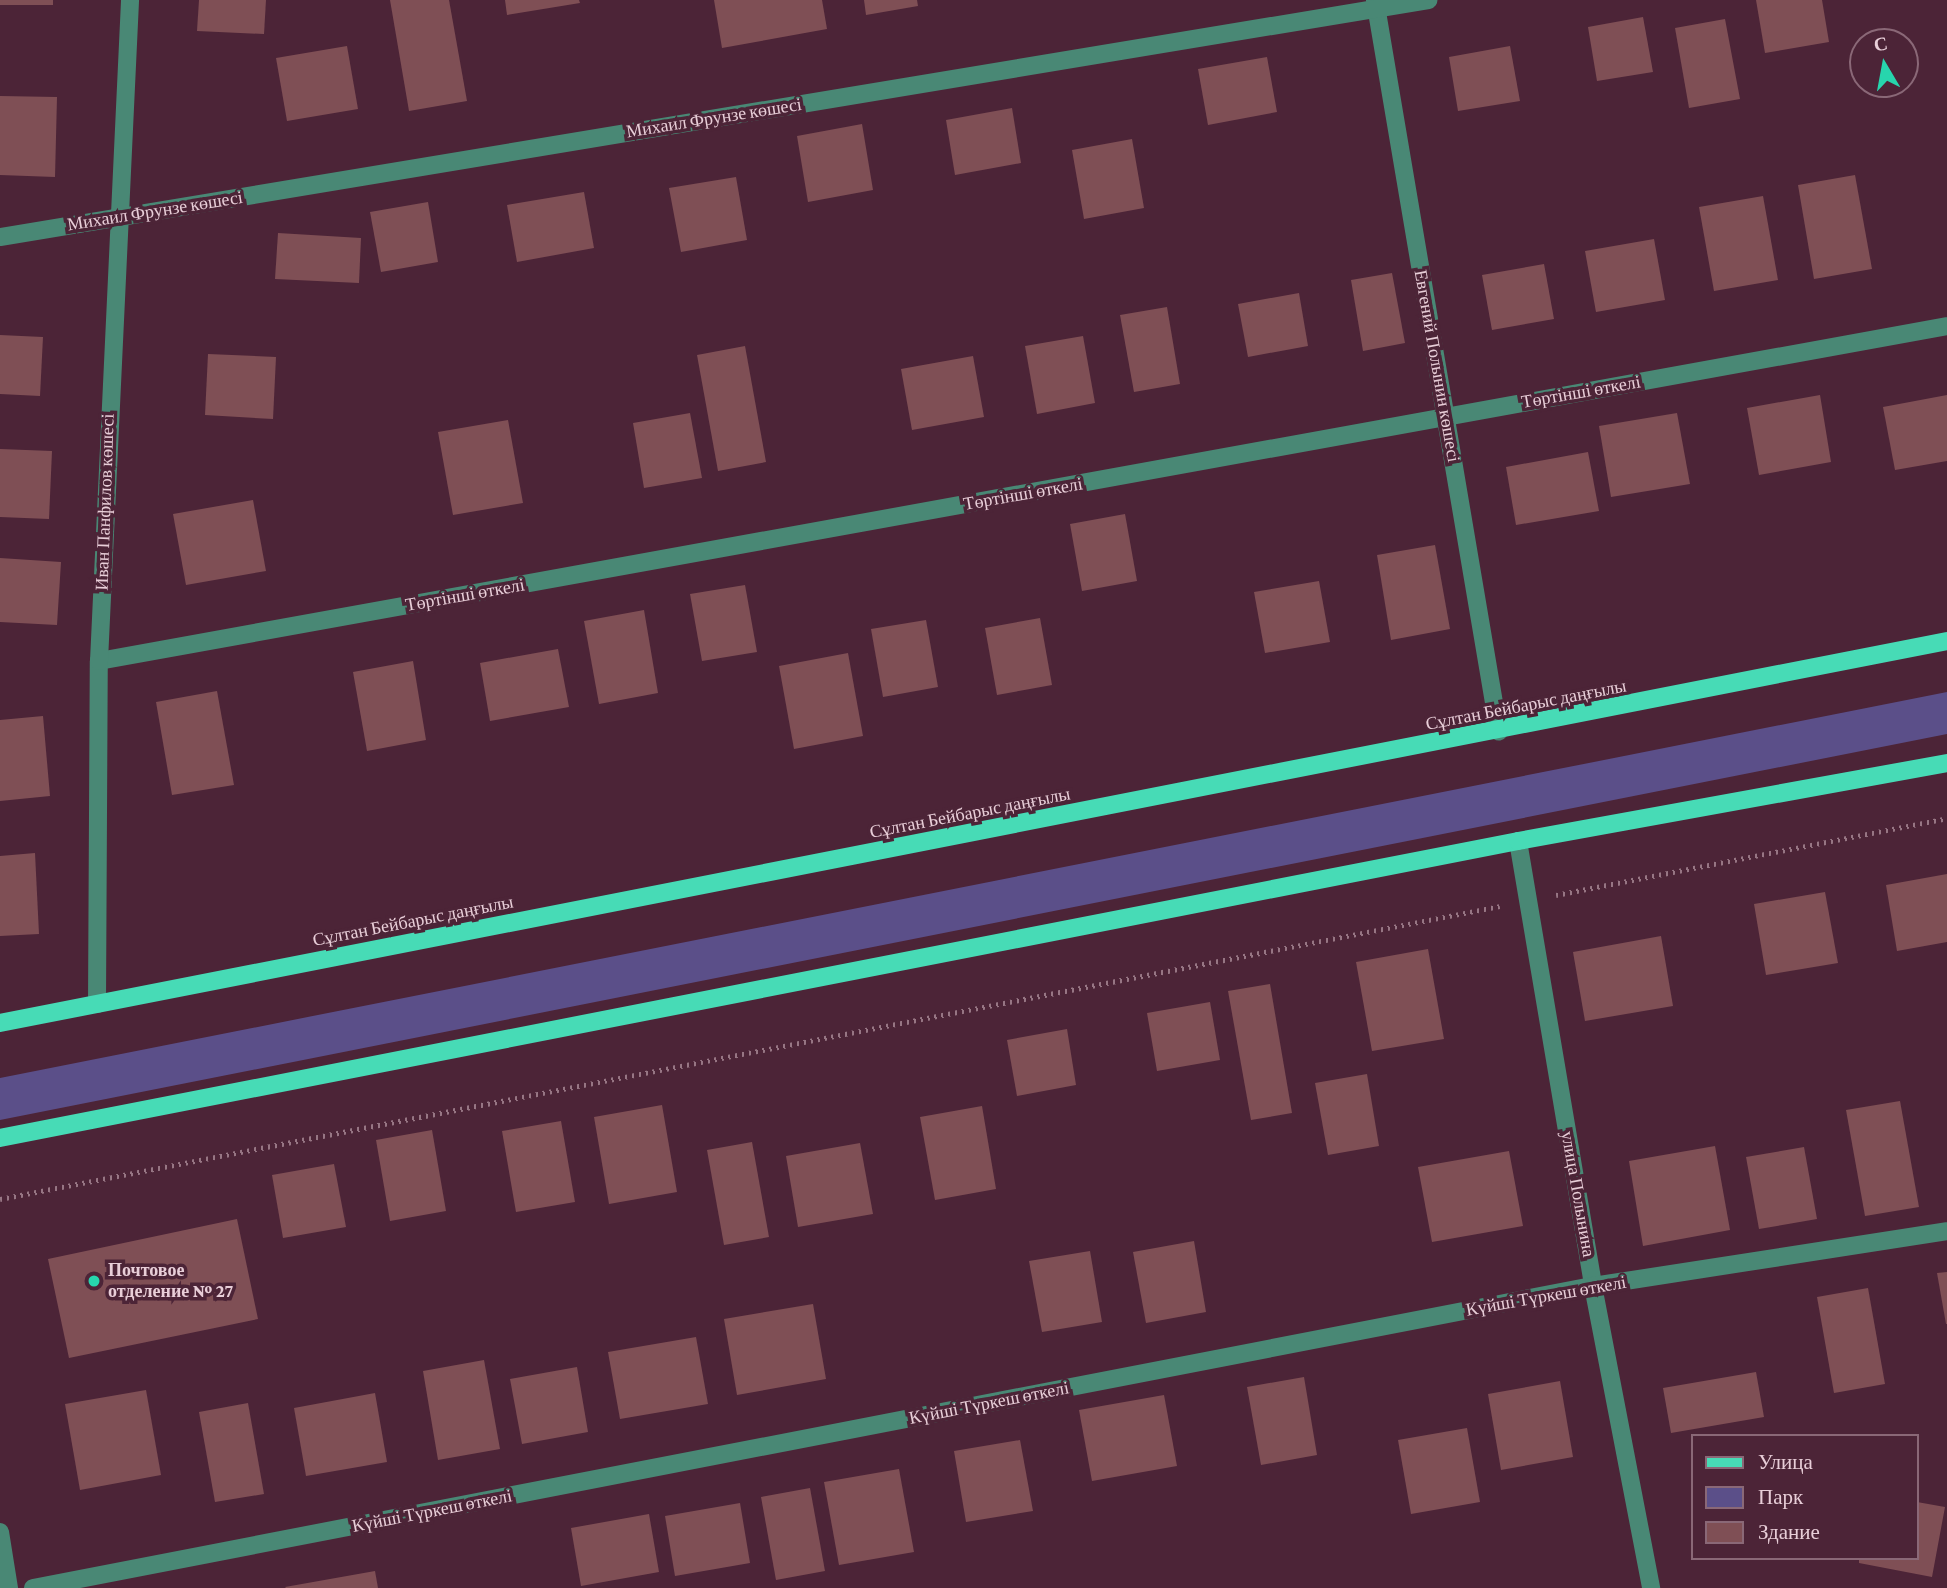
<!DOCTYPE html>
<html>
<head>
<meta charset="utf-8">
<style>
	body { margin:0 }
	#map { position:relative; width:1947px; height:1588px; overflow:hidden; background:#4c2437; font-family:"Crimson Pro",serif }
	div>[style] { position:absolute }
	.green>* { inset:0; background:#5b4f89 }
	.building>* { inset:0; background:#7f4f55 }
	.path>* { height:4.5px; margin-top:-2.25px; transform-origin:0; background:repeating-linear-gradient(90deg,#977684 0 2px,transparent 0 7px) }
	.minor>* { height:18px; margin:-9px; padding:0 9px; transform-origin:9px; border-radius:9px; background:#498875 }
	.major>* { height:18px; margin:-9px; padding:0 9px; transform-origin:9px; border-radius:9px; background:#47dbb6 }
	.dots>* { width:19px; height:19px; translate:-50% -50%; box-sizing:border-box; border:4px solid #4c2437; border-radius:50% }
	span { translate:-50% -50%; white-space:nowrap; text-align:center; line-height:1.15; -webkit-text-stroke:7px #4c2437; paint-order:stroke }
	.street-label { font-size:18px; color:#e8ced8 }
	.poi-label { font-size:18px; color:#e8ced8; font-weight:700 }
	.left { translate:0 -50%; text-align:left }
	.legend { position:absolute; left:1691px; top:1434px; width:228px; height:126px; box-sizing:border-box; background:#4c2437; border:2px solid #8a6877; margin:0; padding:9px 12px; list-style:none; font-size:21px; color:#e8ced8 }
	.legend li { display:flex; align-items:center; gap:14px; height:35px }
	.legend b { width:35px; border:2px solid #8a6877 }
	.north { position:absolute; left:1849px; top:28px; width:70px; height:70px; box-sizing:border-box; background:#4c2437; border:2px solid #8a6877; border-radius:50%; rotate:350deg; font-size:19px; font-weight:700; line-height:28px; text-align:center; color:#e8ced8 }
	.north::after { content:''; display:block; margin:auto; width:24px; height:32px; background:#27d5ad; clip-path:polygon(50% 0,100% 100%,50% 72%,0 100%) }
</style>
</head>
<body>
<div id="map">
	<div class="green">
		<i style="clip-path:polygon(1947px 692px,1947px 734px,0 1120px,0 1078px)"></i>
	</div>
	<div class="building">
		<i style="clip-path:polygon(0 0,53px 0,53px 5px,0 5px)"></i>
		<i style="clip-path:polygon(199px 0,266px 0,264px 34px,197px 31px)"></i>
		<i style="clip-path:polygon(390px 0,449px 0,467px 101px,409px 111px)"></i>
		<i style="clip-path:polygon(505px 0,579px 0,580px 3px,507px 15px)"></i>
		<i style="clip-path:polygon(714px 0,822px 0,827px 29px,722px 48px)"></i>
		<i style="clip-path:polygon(864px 0,917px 0,918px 6px,866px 15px)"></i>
		<i style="clip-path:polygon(1756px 0,1822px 0,1829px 42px,1765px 53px)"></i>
		<i style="clip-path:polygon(1643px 17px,1653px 72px,1597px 81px,1588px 27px)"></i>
		<i style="clip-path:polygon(1725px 19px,1740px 99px,1689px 108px,1675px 28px)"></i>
		<i style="clip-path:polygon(347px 46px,358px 109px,287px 121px,276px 58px)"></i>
		<i style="clip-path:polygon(1510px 46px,1520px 101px,1458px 111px,1449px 57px)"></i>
		<i style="clip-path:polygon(1267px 57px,1277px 112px,1208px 125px,1198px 69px)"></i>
		<i style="clip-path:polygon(0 96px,57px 97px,55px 177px,0 175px)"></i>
		<i style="clip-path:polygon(1012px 108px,1021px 163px,955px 175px,946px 120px)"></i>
		<i style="clip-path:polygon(862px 124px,873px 190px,808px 202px,797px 136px)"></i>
		<i style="clip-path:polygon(1132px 139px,1144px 208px,1084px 219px,1072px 150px)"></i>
		<i style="clip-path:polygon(1855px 175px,1872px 269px,1814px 279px,1798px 185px)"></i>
		<i style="clip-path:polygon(736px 177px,747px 240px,681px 252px,669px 188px)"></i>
		<i style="clip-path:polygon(584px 192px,594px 248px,517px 262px,507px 205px)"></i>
		<i style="clip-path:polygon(1763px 196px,1778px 280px,1714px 291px,1699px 207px)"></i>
		<i style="clip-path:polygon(428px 202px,438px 262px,381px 272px,370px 212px)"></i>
		<i style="clip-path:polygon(278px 233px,361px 238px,359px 283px,275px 279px)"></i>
		<i style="clip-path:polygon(1654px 239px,1665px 300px,1596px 312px,1585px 251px)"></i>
		<i style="clip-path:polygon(1544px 264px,1554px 319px,1492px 330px,1482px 275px)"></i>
		<i style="clip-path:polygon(1392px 273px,1405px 343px,1363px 351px,1351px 280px)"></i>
		<i style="clip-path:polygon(1299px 293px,1308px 346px,1248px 357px,1238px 304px)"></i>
		<i style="clip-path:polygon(1167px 307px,1180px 384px,1134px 392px,1120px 315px)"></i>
		<i style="clip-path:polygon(0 335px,43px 337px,40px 396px,0 394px)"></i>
		<i style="clip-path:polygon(1083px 336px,1095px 403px,1037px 414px,1025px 346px)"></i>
		<i style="clip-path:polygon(745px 346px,766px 462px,718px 471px,697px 355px)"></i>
		<i style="clip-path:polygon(208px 354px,276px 357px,273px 419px,205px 415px)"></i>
		<i style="clip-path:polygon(973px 356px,984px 417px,912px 430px,901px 369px)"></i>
		<i style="clip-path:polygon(1820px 395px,1831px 462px,1759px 475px,1747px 408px)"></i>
		<i style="clip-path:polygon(1947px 395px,1947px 461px,1895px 470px,1883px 407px)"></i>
		<i style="clip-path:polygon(690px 413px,702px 478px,644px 488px,633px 423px)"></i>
		<i style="clip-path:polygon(1677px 413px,1690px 484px,1611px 497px,1599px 426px)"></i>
		<i style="clip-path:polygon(508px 420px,523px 503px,453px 515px,438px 432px)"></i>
		<i style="clip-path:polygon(0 449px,52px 451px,49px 519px,0 517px)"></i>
		<i style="clip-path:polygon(1588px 452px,1599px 511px,1516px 525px,1506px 467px)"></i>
		<i style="clip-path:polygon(253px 500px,266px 571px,186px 585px,173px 514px)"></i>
		<i style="clip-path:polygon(1125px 514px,1137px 581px,1082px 591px,1070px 524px)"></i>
		<i style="clip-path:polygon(1435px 545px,1450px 629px,1391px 640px,1377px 555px)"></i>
		<i style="clip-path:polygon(0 558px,61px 562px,57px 625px,0 622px)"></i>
		<i style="clip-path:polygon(1319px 581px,1330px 642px,1265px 653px,1254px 592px)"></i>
		<i style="clip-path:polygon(745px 585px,757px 652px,702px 661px,690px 594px)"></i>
		<i style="clip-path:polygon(644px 610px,658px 693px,599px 704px,584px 621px)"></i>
		<i style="clip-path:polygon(1040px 618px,1052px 685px,997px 695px,985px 628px)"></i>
		<i style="clip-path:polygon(926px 620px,938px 687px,883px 697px,871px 629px)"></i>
		<i style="clip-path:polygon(558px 649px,569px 707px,490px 721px,480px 663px)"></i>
		<i style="clip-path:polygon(848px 653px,863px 736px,794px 749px,779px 666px)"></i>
		<i style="clip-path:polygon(413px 661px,426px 740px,367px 751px,353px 672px)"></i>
		<i style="clip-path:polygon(217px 691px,234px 785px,172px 795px,156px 702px)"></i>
		<i style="clip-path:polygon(43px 716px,50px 796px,0 801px,0 720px)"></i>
		<i style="clip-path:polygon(35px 853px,39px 934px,0 936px,0 856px)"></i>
		<i style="clip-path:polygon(1947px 874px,1947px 942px,1897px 951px,1886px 885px)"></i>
		<i style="clip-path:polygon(1825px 892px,1838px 963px,1766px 975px,1754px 904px)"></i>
		<i style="clip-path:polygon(1661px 936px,1673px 1006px,1585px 1021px,1573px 952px)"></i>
		<i style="clip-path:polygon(1428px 949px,1444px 1039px,1372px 1051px,1356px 962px)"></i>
		<i style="clip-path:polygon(1270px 984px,1292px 1113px,1251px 1120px,1228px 991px)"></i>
		<i style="clip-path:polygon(1210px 1002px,1220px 1060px,1157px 1071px,1147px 1013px)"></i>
		<i style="clip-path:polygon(1067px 1029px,1076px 1085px,1017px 1096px,1007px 1040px)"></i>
		<i style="clip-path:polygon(1367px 1074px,1379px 1146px,1328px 1155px,1315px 1083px)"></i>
		<i style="clip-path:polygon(1900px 1101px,1919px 1207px,1865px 1216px,1846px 1110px)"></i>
		<i style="clip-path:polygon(662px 1105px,677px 1192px,609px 1204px,594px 1117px)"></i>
		<i style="clip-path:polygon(982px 1106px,996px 1189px,935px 1200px,920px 1117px)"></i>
		<i style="clip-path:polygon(561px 1121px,575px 1202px,516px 1212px,502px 1131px)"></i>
		<i style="clip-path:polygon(432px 1130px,446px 1211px,390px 1221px,376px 1140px)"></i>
		<i style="clip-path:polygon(752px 1142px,769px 1237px,724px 1245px,707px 1150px)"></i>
		<i style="clip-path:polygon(860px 1143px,873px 1214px,798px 1227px,786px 1156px)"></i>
		<i style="clip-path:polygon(1715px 1146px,1730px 1230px,1643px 1246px,1629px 1161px)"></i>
		<i style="clip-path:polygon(1804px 1147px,1817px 1219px,1759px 1229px,1746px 1157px)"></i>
		<i style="clip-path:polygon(1509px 1151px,1523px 1226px,1432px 1242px,1418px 1167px)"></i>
		<i style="clip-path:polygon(334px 1164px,346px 1227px,283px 1238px,272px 1175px)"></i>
		<i style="clip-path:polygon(237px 1219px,258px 1319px,69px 1358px,48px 1259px)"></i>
		<i style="clip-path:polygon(1194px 1241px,1206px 1312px,1146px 1323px,1133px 1252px)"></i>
		<i style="clip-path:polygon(1090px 1251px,1102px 1322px,1042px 1332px,1029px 1261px)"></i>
		<i style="clip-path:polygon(1947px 1272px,1947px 1324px,1946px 1324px,1937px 1273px)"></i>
		<i style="clip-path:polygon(1868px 1288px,1885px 1384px,1834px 1393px,1817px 1297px)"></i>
		<i style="clip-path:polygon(813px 1304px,826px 1379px,737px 1395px,724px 1319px)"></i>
		<i style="clip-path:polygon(696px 1337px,708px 1404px,620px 1419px,608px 1352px)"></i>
		<i style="clip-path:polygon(484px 1360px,500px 1449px,438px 1460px,423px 1371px)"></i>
		<i style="clip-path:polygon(577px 1367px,588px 1432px,522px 1444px,510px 1379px)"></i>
		<i style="clip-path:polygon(1756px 1372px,1764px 1417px,1671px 1433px,1663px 1388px)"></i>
		<i style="clip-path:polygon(1304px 1377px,1317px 1455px,1261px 1465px,1247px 1387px)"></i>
		<i style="clip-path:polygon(1560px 1381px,1573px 1457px,1501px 1470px,1488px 1394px)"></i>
		<i style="clip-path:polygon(146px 1390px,161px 1475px,80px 1490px,65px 1404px)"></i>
		<i style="clip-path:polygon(375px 1393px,387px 1462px,306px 1476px,294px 1408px)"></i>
		<i style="clip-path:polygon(1164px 1395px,1177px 1466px,1092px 1481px,1079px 1410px)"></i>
		<i style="clip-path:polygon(248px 1403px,264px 1494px,215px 1502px,199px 1412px)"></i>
		<i style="clip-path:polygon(1467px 1428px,1480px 1502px,1411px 1514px,1398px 1440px)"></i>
		<i style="clip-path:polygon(1020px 1440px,1033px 1511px,966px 1522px,954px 1451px)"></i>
		<i style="clip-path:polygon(899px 1469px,914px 1552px,839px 1565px,824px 1482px)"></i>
		<i style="clip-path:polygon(810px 1488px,825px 1571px,776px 1580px,761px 1497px)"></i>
		<i style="clip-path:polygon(1917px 1502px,1945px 1507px,1932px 1577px,1859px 1563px,1859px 1558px,1917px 1558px)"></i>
		<i style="clip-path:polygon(740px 1503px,750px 1563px,675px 1576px,665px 1516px)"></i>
		<i style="clip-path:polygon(649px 1514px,659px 1572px,581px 1586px,571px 1528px)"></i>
		<i style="clip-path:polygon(375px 1571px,378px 1588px,286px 1588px,285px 1587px)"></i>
	</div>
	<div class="path">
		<i style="left:1556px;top:895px;width:399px;rotate:-11.1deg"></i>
		<i style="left:0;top:1199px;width:1528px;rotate:-11.05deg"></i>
	</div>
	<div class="minor">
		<i style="left:1375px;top:0;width:742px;rotate:80.39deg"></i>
		<i style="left:0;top:237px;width:1448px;rotate:-9.42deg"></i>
		<i style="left:99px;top:661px;width:1878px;rotate:-10.27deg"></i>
		<i style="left:1518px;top:841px;width:451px;rotate:80.4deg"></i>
		<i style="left:1593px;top:1286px;width:308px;rotate:79.1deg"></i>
		<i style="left:97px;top:1004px;width:343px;rotate:-89.7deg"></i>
		<i style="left:99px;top:661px;width:662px;rotate:-87.31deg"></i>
		<i style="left:0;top:1532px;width:57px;rotate:80.9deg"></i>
		<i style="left:33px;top:1588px;width:1589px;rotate:-10.96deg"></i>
		<i style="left:1593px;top:1286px;width:358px;rotate:-8.8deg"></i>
	</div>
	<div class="major">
		<i style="left:0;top:1023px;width:1984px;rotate:-11.1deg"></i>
		<i style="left:0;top:1138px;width:1547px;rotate:-11.07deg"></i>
		<i style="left:1518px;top:841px;width:436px;rotate:-10.3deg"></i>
	</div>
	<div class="dots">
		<i style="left:94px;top:1281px;background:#27d5ad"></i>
	</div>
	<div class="street-label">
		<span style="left:714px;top:118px;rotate:-9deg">Михаил Фрунзе көшесі</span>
		<span style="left:155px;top:211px;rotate:-9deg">Михаил Фрунзе көшесі</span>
		<span style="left:1437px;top:366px;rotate:80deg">Евгений Полынин көшесі</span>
		<span style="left:1581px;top:392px;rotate:-10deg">Төртінші өткелі</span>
		<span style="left:1023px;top:494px;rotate:-10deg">Төртінші өткелі</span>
		<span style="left:105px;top:502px;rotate:-88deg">Иван Панфилов көшесі</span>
		<span style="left:465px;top:595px;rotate:-10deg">Төртінші өткелі</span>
		<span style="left:1526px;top:705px;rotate:-11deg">Сұлтан Бейбарыс даңғылы</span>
		<span style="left:970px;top:813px;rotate:-11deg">Сұлтан Бейбарыс даңғылы</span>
		<span style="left:413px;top:921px;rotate:-11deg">Сұлтан Бейбарыс даңғылы</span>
		<span style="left:1578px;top:1194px;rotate:80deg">улица Полынина</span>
		<span style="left:1546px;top:1296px;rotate:-10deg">Күйші Түркеш өткелі</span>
		<span style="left:989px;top:1403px;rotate:-11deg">Күйші Түркеш өткелі</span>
		<span style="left:432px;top:1511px;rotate:-11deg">Күйші Түркеш өткелі</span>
	</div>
	<div class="poi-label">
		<span class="left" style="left:108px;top:1281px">Почтовое<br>отделение № 27</span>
	</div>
	<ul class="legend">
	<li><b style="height:9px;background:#47dbb6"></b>Улица</li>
	<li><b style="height:19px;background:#5b4f89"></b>Парк</li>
	<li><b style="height:19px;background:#7f4f55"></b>Здание</li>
	</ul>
	<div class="north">С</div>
</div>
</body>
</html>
